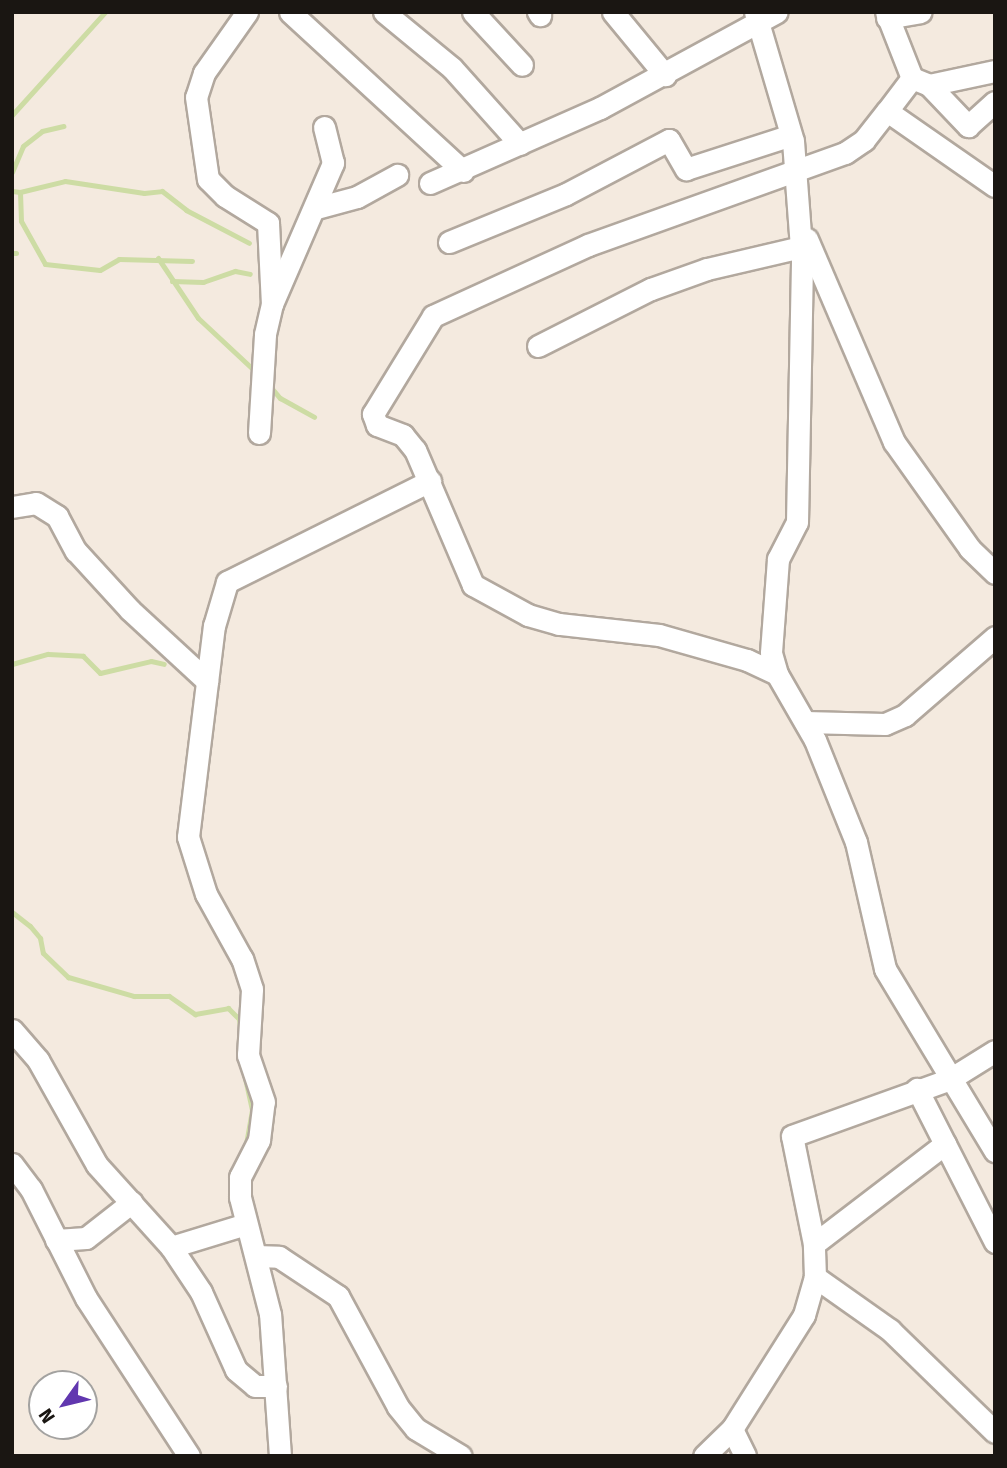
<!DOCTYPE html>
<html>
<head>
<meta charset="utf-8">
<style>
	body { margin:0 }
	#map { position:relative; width:1007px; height:1468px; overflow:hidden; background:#f4eadf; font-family:"Fira Sans",sans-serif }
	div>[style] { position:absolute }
	.stream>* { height:5px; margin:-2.5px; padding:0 2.5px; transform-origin:2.5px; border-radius:2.5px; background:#cddca4 }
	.roads { filter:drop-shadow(2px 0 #b2a89e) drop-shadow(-2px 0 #b2a89e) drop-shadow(0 2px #b2a89e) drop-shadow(0 -2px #b2a89e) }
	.minor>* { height:21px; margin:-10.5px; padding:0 10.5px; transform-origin:10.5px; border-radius:10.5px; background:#fff }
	span { translate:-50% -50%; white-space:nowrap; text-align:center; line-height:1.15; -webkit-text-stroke:6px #fff; paint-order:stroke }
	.frame { position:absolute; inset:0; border:14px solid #1a1612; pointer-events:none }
	.north { position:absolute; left:28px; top:1370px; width:70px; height:70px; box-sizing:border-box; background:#fff; border:2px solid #a3a2a0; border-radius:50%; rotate:236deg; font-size:19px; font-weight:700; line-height:28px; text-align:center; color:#1a1612 }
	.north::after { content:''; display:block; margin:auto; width:24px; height:32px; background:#6137af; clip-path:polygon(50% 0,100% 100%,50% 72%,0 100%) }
</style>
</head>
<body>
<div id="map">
	<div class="stream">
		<i style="left:12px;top:115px;width:139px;rotate:-47.9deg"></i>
		<i style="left:12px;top:172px;width:28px;rotate:-67deg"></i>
		<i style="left:23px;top:146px;width:24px;rotate:-38deg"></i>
		<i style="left:42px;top:131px;width:22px;rotate:-13deg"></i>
		<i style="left:12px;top:191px;width:8px;rotate:7deg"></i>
		<i style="left:20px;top:192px;width:29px;rotate:88deg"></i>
		<i style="left:21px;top:221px;width:49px;rotate:60.8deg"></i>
		<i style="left:45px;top:264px;width:55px;rotate:6.2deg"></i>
		<i style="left:100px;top:270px;width:22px;rotate:-30deg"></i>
		<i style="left:119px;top:259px;width:73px;rotate:1.6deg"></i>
		<i style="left:20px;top:192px;width:46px;rotate:-13.7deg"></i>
		<i style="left:65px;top:181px;width:80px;rotate:8.6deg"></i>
		<i style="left:144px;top:193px;width:18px;rotate:-6deg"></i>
		<i style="left:162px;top:191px;width:31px;rotate:38deg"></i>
		<i style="left:186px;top:210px;width:71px;rotate:27.6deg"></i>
		<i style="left:12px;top:253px;width:4px"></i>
		<i style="left:158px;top:258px;width:72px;rotate:56.3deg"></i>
		<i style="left:198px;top:318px;width:81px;rotate:43deg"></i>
		<i style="left:172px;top:281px;width:31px;rotate:2deg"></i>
		<i style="left:203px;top:282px;width:34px;rotate:-19deg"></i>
		<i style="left:235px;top:271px;width:15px;rotate:11deg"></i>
		<i style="left:269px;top:385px;width:17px;rotate:50deg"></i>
		<i style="left:280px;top:398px;width:39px;rotate:29deg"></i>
		<i style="left:12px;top:664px;width:37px;rotate:-16deg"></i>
		<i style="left:48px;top:654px;width:35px;rotate:3deg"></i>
		<i style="left:83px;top:656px;width:24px;rotate:45deg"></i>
		<i style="left:100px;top:673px;width:52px;rotate:-13.2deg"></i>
		<i style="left:151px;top:661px;width:13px;rotate:13deg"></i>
		<i style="left:12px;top:912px;width:23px;rotate:38deg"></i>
		<i style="left:30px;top:926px;width:16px;rotate:50deg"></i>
		<i style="left:40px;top:938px;width:15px;rotate:79deg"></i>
		<i style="left:43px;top:953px;width:35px;rotate:44deg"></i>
		<i style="left:68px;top:977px;width:69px;rotate:16.1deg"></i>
		<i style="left:134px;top:996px;width:35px"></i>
		<i style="left:169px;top:996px;width:32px;rotate:35deg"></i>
		<i style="left:195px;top:1014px;width:34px;rotate:-10deg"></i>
		<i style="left:228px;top:1008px;width:16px;rotate:45deg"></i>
		<i style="left:239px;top:1019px;width:9px;rotate:84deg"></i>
		<i style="left:243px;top:1069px;width:42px;rotate:77.6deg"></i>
		<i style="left:252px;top:1110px;width:36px;rotate:100deg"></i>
	</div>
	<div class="roads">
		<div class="minor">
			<i style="left:247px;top:12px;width:75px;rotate:125.2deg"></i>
			<i style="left:204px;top:73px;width:25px;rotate:108deg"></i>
			<i style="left:196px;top:97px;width:83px;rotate:81.7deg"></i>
			<i style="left:208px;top:179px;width:24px;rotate:45deg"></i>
			<i style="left:225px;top:196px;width:51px;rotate:32.1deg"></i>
			<i style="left:268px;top:223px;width:81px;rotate:87.2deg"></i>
			<i style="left:290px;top:12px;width:235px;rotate:42.6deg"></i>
			<i style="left:384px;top:12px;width:88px;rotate:39.5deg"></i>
			<i style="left:452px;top:68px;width:102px;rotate:48.2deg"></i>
			<i style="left:473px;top:12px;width:72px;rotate:47.2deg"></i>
			<i style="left:538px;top:12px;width:4px;rotate:56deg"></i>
			<i style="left:613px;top:12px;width:82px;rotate:50.5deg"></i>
			<i style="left:755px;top:12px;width:134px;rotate:73.6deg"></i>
			<i style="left:793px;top:141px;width:121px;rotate:85.7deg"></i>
			<i style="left:802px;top:262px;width:260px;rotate:91.1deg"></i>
			<i style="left:797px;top:522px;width:42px;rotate:117.2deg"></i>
			<i style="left:778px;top:559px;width:94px;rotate:94.3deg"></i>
			<i style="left:771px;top:653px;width:22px;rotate:74deg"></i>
			<i style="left:777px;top:674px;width:76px;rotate:60.1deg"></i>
			<i style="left:815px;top:740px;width:110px;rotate:68.1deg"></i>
			<i style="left:856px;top:842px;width:130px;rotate:77.1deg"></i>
			<i style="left:885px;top:969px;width:213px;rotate:58.9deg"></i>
			<i style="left:886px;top:12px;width:71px;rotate:68.5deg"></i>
			<i style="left:887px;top:18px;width:34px;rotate:-10deg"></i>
			<i style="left:929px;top:85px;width:67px;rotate:-12deg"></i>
			<i style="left:887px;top:111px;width:41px;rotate:-52.9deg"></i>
			<i style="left:912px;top:78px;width:18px;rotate:22deg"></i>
			<i style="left:929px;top:85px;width:57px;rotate:46.4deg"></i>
			<i style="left:968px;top:126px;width:36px;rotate:-42deg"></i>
			<i style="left:430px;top:183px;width:186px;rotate:-23.8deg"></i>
			<i style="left:600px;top:108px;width:201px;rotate:-28.5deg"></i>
			<i style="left:316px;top:208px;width:42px;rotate:-15deg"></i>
			<i style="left:357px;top:197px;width:46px;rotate:-28.8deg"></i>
			<i style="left:807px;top:239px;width:221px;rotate:66.8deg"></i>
			<i style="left:894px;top:442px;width:131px;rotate:54.6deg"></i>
			<i style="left:970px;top:549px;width:35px;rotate:44deg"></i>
			<i style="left:449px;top:242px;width:126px;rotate:-22.3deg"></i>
			<i style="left:566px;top:194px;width:116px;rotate:-27.7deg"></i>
			<i style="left:669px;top:140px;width:34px;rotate:60deg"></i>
			<i style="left:686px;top:169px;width:110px;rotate:-17.9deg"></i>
			<i style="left:538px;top:346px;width:127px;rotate:-26.8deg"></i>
			<i style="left:651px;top:289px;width:59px;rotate:-19.7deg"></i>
			<i style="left:707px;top:269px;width:97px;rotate:-13.2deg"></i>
			<i style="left:259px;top:433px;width:99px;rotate:-86.5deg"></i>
			<i style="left:265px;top:334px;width:31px;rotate:-77deg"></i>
			<i style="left:272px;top:304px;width:154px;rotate:-66.6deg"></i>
			<i style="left:333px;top:163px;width:37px;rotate:-104deg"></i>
			<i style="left:12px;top:507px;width:24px;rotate:-9deg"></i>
			<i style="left:36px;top:503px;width:25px;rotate:32deg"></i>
			<i style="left:57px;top:516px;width:40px;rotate:62deg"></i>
			<i style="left:76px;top:551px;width:80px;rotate:47.5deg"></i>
			<i style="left:130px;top:610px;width:105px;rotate:42.7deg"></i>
			<i style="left:777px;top:674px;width:33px;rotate:-155deg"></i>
			<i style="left:747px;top:660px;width:91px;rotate:-164.1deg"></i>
			<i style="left:659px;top:635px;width:101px;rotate:-173.7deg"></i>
			<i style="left:559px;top:624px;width:32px;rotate:-164deg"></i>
			<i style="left:528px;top:615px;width:63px;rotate:-151.4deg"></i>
			<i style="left:473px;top:585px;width:147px;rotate:-113.2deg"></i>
			<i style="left:415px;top:450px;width:19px;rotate:-129deg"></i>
			<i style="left:403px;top:435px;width:28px;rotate:-159deg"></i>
			<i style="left:377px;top:425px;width:12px;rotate:-110deg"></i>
			<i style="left:373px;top:414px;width:115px;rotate:-58.5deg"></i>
			<i style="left:433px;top:316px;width:170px;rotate:-24.6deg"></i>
			<i style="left:588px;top:245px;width:273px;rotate:-19.7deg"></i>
			<i style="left:845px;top:153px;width:23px;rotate:-34deg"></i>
			<i style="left:864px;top:140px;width:37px;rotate:-52deg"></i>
			<i style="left:887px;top:111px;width:131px;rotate:34.8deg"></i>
			<i style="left:805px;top:722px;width:80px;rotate:1.4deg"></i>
			<i style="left:885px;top:724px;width:22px;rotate:-24deg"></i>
			<i style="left:905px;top:715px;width:119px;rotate:-40.9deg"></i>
			<i style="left:12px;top:1030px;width:40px;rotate:49deg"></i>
			<i style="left:38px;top:1060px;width:120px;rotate:60.7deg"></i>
			<i style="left:97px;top:1165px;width:110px;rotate:47.9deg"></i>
			<i style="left:171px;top:1247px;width:75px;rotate:-17deg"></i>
			<i style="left:945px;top:1144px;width:110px;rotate:63deg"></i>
			<i style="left:12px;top:1164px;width:31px;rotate:53deg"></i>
			<i style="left:31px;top:1189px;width:122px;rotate:63.2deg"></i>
			<i style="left:86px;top:1298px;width:189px;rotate:56.9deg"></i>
			<i style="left:56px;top:1240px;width:30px;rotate:-4deg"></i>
			<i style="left:86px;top:1238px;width:58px;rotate:-38deg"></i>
			<i style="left:814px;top:1244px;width:110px;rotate:-101.5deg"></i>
			<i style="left:792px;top:1136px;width:168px;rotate:-19.8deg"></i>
			<i style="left:950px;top:1079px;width:53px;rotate:-31.9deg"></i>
			<i style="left:171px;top:1247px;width:54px;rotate:56.3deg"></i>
			<i style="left:201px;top:1292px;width:85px;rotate:65.8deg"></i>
			<i style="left:236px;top:1370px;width:25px;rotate:40deg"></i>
			<i style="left:255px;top:1386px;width:21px"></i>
			<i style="left:256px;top:1256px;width:23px;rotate:2deg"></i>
			<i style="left:279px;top:1257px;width:71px;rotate:33.5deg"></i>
			<i style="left:338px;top:1296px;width:126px;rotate:61.6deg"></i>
			<i style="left:398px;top:1407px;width:28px;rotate:51deg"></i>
			<i style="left:416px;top:1429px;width:52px;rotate:31deg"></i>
			<i style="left:815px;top:1277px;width:92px;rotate:35.2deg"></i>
			<i style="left:890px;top:1330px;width:146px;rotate:44.2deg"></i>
			<i style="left:732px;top:1429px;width:30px;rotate:64deg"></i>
			<i style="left:280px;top:1456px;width:142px;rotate:-94deg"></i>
			<i style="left:270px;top:1314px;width:121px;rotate:-104.4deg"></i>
			<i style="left:240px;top:1197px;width:20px;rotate:-90deg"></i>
			<i style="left:240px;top:1177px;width:42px;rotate:-62.8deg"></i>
			<i style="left:259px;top:1140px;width:38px;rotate:-83deg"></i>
			<i style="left:264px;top:1102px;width:50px;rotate:-108.8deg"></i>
			<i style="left:248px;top:1055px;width:66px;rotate:-86.5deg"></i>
			<i style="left:252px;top:989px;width:32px;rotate:-108deg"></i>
			<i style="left:242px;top:959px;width:74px;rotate:-119deg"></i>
			<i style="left:206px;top:894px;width:60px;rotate:-107.5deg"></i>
			<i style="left:188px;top:837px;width:213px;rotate:-83deg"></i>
			<i style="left:214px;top:626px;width:46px;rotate:-73.5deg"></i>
			<i style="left:227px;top:582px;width:227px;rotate:-26.5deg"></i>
			<i style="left:704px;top:1456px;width:39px;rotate:-44deg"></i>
			<i style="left:732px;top:1429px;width:135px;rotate:-57.7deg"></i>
			<i style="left:804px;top:1315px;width:40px;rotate:-74deg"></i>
			<i style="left:815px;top:1277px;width:33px;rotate:-92deg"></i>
			<i style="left:814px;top:1244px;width:165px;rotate:-37.4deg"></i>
			<i style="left:945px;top:1144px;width:62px;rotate:-117deg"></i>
		</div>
	</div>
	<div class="frame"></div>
	<div class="north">N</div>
</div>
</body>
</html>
